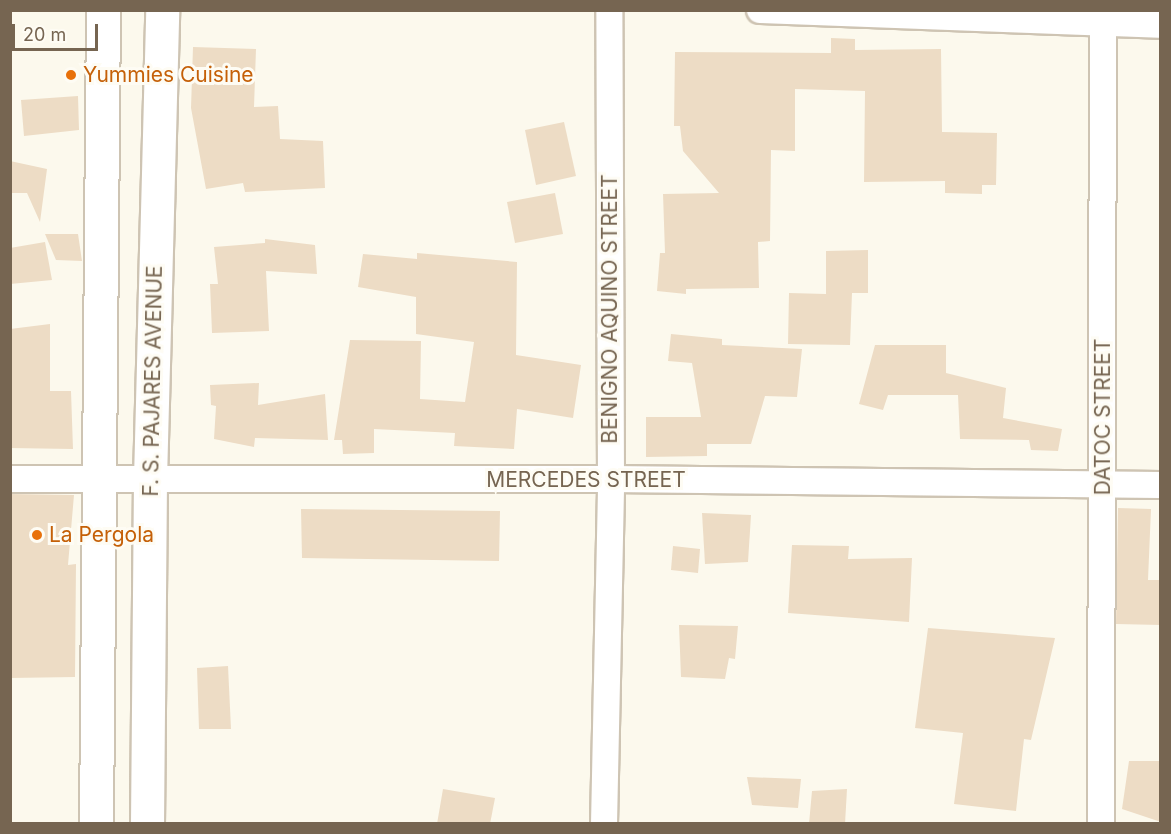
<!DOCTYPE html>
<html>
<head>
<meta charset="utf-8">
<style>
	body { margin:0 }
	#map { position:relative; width:1171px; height:834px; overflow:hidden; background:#fcf9ed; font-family:Inter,sans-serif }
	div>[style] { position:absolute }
	.building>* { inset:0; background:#eddcc5 }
	.roads { filter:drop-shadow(2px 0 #cec4b3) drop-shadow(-2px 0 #cec4b3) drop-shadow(0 2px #cec4b3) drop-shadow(0 -2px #cec4b3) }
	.street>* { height:26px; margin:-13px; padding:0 13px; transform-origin:13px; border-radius:13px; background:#fff }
	.secondary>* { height:33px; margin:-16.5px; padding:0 16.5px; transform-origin:16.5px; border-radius:16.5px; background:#fff }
	.dots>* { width:16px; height:16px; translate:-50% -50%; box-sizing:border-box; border:3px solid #fefcf4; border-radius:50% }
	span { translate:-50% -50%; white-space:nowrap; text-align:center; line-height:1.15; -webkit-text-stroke:6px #fefcf4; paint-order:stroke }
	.food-label { font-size:21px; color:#c56008 }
	.left { translate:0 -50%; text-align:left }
	.street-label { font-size:21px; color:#766551 }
	.frame { position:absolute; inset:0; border:12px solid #766551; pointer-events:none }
	.scale { position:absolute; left:12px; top:24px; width:86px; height:27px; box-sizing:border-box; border:3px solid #766551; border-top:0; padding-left:8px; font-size:18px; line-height:21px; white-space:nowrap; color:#766551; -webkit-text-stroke:4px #fefcf4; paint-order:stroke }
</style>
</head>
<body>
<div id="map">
	<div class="building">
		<i style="clip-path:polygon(831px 38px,855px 39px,855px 50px,941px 49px,942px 132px,997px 133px,996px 185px,982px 185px,982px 194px,945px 193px,945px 181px,864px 182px,865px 91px,795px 89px,795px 151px,771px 150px,770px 241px,758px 242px,759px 288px,686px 289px,686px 294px,657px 291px,660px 253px,665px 253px,663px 194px,719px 193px,683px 151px,680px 126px,674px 126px,675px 52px,831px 53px)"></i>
		<i style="clip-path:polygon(193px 47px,256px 49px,254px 107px,278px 106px,280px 139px,323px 141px,325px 188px,245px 192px,243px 183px,206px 189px,191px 108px)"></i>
		<i style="clip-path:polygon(78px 96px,79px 130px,24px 136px,21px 100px)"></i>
		<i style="clip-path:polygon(564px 122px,576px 176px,536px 185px,525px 130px)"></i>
		<i style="clip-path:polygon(10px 161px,47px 169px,40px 222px,27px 193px,10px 193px)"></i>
		<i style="clip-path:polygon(555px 193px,563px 234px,515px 243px,507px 202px)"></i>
		<i style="clip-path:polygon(45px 234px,78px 234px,82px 261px,56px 260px)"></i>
		<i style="clip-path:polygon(265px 239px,315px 245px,317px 274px,266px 271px,269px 331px,212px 333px,210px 284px,218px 284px,214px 247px,265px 243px)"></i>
		<i style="clip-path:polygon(45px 242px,52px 280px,10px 284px,10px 248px)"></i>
		<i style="clip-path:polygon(868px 250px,868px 293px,852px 293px,850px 345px,788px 344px,789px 293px,826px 294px,826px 251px)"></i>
		<i style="clip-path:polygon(417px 253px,517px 262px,516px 355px,581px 365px,573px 418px,517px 409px,514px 449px,454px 446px,455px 433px,374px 429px,374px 453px,343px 454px,342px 440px,334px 440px,350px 340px,421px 341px,420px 399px,465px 402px,474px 342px,416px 334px,416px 297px,358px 287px,363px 254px,417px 259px)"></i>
		<i style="clip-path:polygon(50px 324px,50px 391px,71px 391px,73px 449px,10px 448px,10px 329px)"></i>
		<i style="clip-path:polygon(671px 334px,722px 339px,722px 345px,802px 349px,797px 397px,765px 396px,751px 444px,707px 444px,707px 456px,646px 457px,646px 417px,701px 417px,692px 363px,668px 361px)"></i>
		<i style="clip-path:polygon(875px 345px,946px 345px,946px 373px,1006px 388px,1003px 418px,1062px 429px,1058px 451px,1031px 450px,1029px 440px,960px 439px,958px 395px,888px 395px,883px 410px,859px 404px)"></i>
		<i style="clip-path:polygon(259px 383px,258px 405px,325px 394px,328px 440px,255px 438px,254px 447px,214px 439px,216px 406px,211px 405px,210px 385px)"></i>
		<i style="clip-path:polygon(10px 494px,74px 495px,68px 565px,76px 564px,75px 677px,10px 678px)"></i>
		<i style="clip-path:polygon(1118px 508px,1151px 509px,1148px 580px,1161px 580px,1161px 625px,1116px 624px)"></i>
		<i style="clip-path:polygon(301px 509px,500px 511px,499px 561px,302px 558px)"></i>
		<i style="clip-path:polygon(702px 513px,751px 515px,748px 562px,705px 564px)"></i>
		<i style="clip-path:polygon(792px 545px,849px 546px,848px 559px,912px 558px,909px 622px,788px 613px)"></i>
		<i style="clip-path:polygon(673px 546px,700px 549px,698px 573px,671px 570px)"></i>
		<i style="clip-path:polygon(679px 625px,738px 626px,735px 659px,729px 658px,725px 679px,681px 677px)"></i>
		<i style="clip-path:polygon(928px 628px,1055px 638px,1031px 740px,1024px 739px,1016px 811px,954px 804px,963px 733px,915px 728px)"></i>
		<i style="clip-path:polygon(228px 666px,231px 729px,199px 729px,197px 668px)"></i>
		<i style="clip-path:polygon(1129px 761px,1161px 761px,1161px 822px,1122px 809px)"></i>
		<i style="clip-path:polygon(747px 777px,801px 779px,798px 808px,752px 805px)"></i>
		<i style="clip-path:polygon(443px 789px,495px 798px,490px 824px,437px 824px)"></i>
		<i style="clip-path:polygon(847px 789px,845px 824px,809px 824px,812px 791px)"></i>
	</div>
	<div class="roads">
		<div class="street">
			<i style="left:760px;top:10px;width:400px;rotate:2.1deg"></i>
			<i style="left:10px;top:479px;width:601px"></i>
			<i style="left:611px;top:479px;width:549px;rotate:0.63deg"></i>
			<i style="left:604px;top:824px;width:345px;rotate:-88.8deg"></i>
			<i style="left:611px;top:479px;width:469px;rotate:-90.2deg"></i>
			<i style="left:1101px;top:824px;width:814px;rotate:-89.86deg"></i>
		</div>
		<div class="secondary">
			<i style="left:96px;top:824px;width:814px;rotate:-89.51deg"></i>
			<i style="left:147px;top:824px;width:345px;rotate:-89.5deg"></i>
			<i style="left:150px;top:479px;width:469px;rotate:-88.5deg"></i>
		</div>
	</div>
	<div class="dots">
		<i style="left:71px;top:75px;background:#e8710a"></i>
		<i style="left:37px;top:535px;background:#e8710a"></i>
	</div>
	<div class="food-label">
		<span class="left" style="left:83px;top:75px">Yummies Cuisine</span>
		<span class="left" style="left:49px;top:535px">La Pergola</span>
	</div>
	<div class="street-label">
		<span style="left:610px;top:309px;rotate:-90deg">BENIGNO AQUINO STREET</span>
		<span style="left:153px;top:381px;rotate:-89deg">F. S. PAJARES AVENUE</span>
		<span style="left:1103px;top:417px;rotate:-90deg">DATOC STREET</span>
		<span style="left:586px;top:480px">MERCEDES STREET</span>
	</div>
	<div class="frame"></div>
	<div class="scale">20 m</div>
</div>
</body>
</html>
